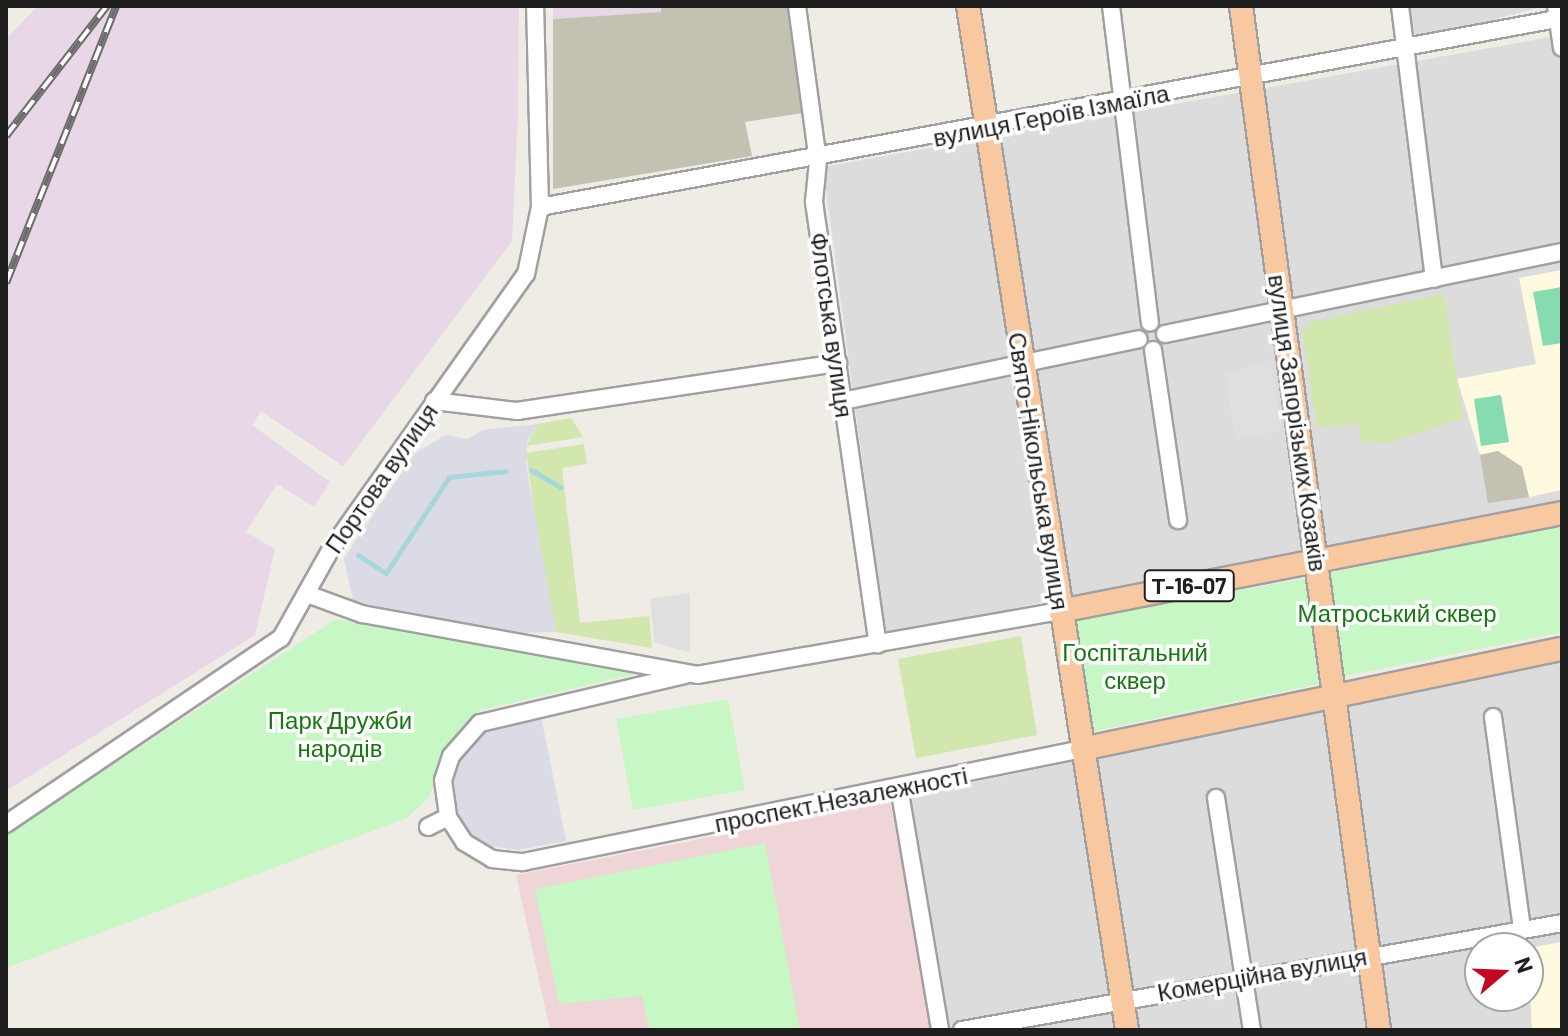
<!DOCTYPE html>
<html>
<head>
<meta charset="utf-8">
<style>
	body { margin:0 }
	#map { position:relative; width:1568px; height:1036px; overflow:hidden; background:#efebe5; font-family:Barlow,sans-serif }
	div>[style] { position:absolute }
	.residential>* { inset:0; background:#dddcdc }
	.commercial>* { inset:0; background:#efd5d7 }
	.industrial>* { inset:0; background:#e8d7e7 }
	.education>* { inset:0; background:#fefae0 }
	.construction>* { inset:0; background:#c3c1b1 }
	.grass>* { inset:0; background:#d1e7ad }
	.park>* { inset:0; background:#c7f7c4 }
	.pitch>* { inset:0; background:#86dbb0 }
	.parking>* { inset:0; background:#dfdfdf }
	.plaza>* { inset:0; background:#dadbe5 }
	.stream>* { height:5px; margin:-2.5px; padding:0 2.5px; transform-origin:2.5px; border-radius:2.5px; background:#a7d6db }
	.roads { filter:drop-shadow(2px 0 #a0a0a0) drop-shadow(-2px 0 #a0a0a0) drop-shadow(0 2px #a0a0a0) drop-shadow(0 -2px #a0a0a0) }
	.minor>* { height:16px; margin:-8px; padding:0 8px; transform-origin:8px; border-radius:8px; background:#fff }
	.major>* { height:22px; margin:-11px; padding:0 11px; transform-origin:11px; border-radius:11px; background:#f8c8a1 }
	.rail>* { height:8px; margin-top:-4px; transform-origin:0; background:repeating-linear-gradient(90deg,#fff 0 15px,#6d6d6d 0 30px); box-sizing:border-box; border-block:2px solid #6d6d6d }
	span { translate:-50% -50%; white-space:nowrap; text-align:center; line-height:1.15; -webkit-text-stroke:7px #fff; paint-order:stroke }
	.shield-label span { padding:2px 6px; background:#fff; border:2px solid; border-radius:6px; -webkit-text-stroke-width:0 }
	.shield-label { font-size:22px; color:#1f1f1f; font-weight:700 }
	.street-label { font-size:24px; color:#1f1f1f }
	.park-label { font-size:24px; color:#157910 }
	.frame { position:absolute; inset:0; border:8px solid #1f1f1f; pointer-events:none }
	.north { position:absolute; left:1464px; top:932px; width:80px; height:80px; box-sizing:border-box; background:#fff; border:2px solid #a5a5a5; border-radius:50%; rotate:71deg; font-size:22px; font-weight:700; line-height:32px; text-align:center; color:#1f1f1f }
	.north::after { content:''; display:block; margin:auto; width:28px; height:36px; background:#c50820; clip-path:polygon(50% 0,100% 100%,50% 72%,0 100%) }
</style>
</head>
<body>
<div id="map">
	<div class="residential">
		<i style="clip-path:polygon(1405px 6px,1545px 6px,1417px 40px)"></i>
		<i style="clip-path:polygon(1562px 35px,1562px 510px,1069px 596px,886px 638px,823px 167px)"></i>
		<i style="clip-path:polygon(evenodd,1562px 660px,1562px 1030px,944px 1030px,908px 796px,1562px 660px,1480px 948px,1528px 948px,1528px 996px,1480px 996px,1480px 948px)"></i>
	</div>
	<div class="commercial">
		<i style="clip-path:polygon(890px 802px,934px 1030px,550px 1030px,516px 875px)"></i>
	</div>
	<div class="industrial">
		<i style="clip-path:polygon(38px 6px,519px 6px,518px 115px,512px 241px,343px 466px,261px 411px,252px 425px,330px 482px,314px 507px,277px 484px,246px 532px,275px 549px,255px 635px,6px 791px,6px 39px)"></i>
		<i style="clip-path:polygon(553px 6px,661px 6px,661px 12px,553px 19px)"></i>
	</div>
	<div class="education">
		<i style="clip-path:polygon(1562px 270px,1562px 490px,1529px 497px,1522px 467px,1498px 451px,1480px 455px,1457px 379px,1536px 364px,1519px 278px)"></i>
		<i style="clip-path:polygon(1562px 942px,1562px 1030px,1532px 1030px,1528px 948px)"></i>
	</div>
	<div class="construction">
		<i style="clip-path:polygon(661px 6px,787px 6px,803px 113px,745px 122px,752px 156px,553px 189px,553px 19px,661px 12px)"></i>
		<i style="clip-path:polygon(1498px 451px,1522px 467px,1529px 497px,1488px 503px,1480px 455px)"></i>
	</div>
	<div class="grass">
		<i style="clip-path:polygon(1444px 294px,1463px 418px,1388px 443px,1361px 442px,1358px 423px,1317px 428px,1302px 331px,1310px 322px)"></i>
		<i style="clip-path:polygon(571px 418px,583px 437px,526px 446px,538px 424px)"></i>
		<i style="clip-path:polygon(584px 444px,587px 464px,562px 468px,580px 623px,649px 616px,652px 648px,556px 632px,550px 622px,526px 453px)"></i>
		<i style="clip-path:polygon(1021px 636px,1037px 735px,916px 758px,898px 659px)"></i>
	</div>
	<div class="park">
		<i style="clip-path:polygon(1562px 525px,1562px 632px,1341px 677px,1330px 573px)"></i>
		<i style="clip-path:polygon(1307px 578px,1323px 683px,1090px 732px,1073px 621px)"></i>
		<i style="clip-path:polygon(336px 619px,635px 674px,481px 710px,458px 730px,429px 797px,407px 818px,6px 968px,6px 835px)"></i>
		<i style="clip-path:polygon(728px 699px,745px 790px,633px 810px,616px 719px)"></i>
		<i style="clip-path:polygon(765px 843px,800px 1030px,649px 1030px,642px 996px,559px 1004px,535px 889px)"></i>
	</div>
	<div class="pitch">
		<i style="clip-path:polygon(1562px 287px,1562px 343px,1543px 346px,1533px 292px)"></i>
		<i style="clip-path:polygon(1501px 395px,1509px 442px,1481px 446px,1474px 399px)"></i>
	</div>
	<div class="parking">
		<i style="clip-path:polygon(1271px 360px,1282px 431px,1235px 439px,1226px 373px)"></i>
		<i style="clip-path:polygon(690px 593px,690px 652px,655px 643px,650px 599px)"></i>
	</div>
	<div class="plaza">
		<i style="clip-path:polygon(538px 424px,527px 442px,526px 465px,556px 632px,511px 633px,353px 601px,344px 558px,415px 453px,446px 435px,467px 439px,483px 430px)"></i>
		<i style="clip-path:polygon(541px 716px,566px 841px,518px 850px,489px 846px,466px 830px,452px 806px,454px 762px,484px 730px)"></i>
	</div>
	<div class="stream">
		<i style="left:531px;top:470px;width:34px;rotate:30deg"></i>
		<i style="left:358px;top:555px;width:33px;rotate:33deg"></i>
		<i style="left:386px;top:573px;width:115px;rotate:-56.7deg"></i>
		<i style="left:449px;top:477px;width:57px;rotate:-6deg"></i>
	</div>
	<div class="roads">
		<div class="minor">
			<i style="left:797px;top:6px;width:156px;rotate:82.3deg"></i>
			<i style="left:818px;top:161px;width:41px;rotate:95.6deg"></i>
			<i style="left:814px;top:202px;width:447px;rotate:81.8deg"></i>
			<i style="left:1111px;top:6px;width:319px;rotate:83deg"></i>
			<i style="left:1400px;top:6px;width:275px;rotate:82.9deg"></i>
			<i style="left:1556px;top:6px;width:42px;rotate:81.9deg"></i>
			<i style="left:540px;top:207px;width:1039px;rotate:-10.48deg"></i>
			<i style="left:1165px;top:334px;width:405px;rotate:-11.7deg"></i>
			<i style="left:1153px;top:350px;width:172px;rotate:81.6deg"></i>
			<i style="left:434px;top:401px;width:84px;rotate:6.9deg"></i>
			<i style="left:517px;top:411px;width:325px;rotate:-8.5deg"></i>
			<i style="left:843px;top:401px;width:302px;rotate:-11.8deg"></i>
			<i style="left:307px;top:594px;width:59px;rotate:20deg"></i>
			<i style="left:362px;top:614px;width:341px;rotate:10.3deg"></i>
			<i style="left:697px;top:675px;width:369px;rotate:-10deg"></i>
			<i style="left:685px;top:675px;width:211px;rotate:166.8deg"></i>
			<i style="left:480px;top:723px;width:44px;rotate:131.3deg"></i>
			<i style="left:451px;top:756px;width:25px;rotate:108deg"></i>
			<i style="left:443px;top:780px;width:37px;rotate:82deg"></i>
			<i style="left:448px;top:817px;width:30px;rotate:57deg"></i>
			<i style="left:464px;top:842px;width:33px;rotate:31deg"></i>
			<i style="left:492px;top:859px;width:31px;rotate:6deg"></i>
			<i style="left:523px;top:862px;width:570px;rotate:-11.43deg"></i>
			<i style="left:1493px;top:717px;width:214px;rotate:82.2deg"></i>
			<i style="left:899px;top:787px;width:246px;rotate:80.4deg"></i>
			<i style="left:1216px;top:798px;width:235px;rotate:81.2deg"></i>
			<i style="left:6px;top:824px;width:332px;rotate:-34.1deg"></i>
			<i style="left:281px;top:638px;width:102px;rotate:-60.7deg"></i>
			<i style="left:331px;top:549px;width:337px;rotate:-54.7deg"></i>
			<i style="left:526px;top:274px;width:68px;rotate:-78.2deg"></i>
			<i style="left:540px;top:207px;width:201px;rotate:-91.4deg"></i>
			<i style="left:428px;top:827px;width:22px;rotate:-27deg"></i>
			<i style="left:962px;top:1030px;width:609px;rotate:-10.11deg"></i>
		</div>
		<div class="major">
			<i style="left:968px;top:6px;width:1036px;rotate:81.17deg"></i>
			<i style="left:1241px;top:6px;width:1033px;rotate:82.32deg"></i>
			<i style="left:1060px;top:611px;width:511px;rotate:-11.05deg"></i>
			<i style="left:1082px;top:749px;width:490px;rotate:-11.8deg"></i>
		</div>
	</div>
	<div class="rail">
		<i style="left:6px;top:136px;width:165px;rotate:-52.2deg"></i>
		<i style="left:6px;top:283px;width:298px;rotate:-68.3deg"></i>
	</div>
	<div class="shield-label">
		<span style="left:1189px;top:586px">Т-16-07</span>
	</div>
	<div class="street-label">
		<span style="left:1051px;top:115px;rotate:-11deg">вулиця Героїв Ізмаїла</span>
		<span style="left:832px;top:325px;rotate:82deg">Флотська вулиця</span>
		<span style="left:1298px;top:423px;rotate:82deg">вулиця Запорізьких Козаків</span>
		<span style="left:1039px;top:471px;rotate:81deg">Свято-Нікольська вулиця</span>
		<span style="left:381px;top:478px;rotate:-55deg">Портова вулиця</span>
		<span style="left:841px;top:799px;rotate:-11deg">проспект Незалежності</span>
		<span style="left:1262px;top:974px;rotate:-10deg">Комерційна вулиця</span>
	</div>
	<div class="park-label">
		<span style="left:1397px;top:613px">Матроський сквер</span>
		<span style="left:1135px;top:666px">Госпітальний<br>сквер</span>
		<span style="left:340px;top:734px">Парк Дружби<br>народів</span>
	</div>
	<div class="frame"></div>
	<div class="north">N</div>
</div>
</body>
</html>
